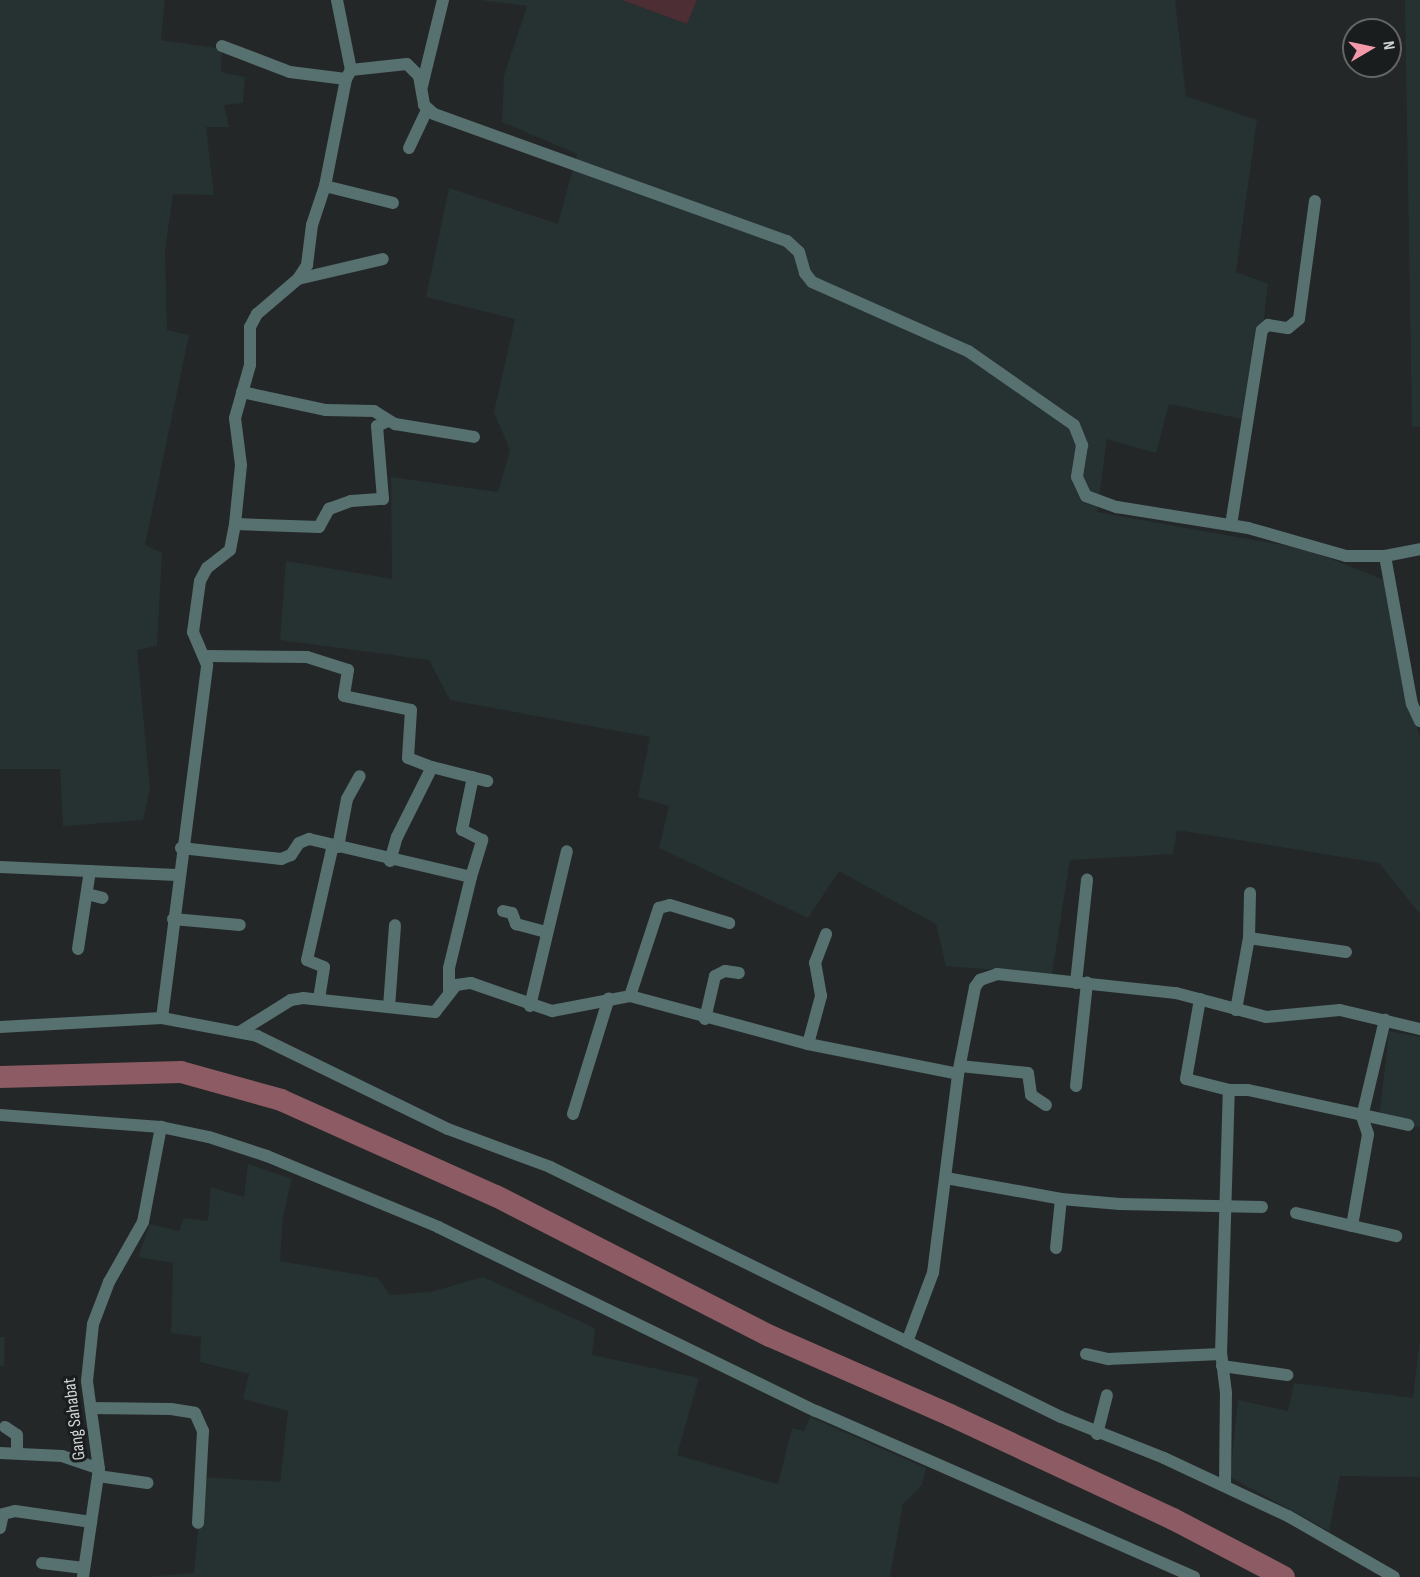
<!DOCTYPE html>
<html>
<head>
<meta charset="utf-8">
<style>
	body { margin:0 }
	#map { position:relative; width:1420px; height:1577px; overflow:hidden; background:#242727; font-family:"Sofia Sans Condensed",sans-serif }
	div>[style] { position:absolute }
	.built>* { inset:0; background:#263131 }
	.green>* { inset:0; background:#4d2e34 }
	.river>* { height:22px; margin:-11px; padding:0 11px; transform-origin:11px; border-radius:11px; background:#8c5b64 }
	.minor>* { height:12px; margin:-6px; padding:0 6px; transform-origin:6px; border-radius:6px; background:#577070 }
	span { translate:-50% -50%; white-space:nowrap; text-align:center; line-height:1.15; -webkit-text-stroke:6px #1a1d1d; paint-order:stroke }
	.street-label { font-size:18px; color:#d2d4d4 }
	.north { position:absolute; left:1342px; top:18px; width:60px; height:60px; box-sizing:border-box; background:#1a1d1d; border:2px solid #646666; border-radius:50%; rotate:81deg; font-size:16px; font-weight:700; line-height:24px; text-align:center; color:#d2d4d4 }
	.north::after { content:''; display:block; margin:auto; width:21px; height:27px; background:#f39aaa; clip-path:polygon(50% 0,100% 100%,50% 72%,0 100%) }
</style>
</head>
<body>
<div id="map">
	<div class="built">
		<i style="clip-path:polygon(0 0,165px 0,161px 40px,222px 49px,221px 72px,245px 77px,243px 103px,224px 105px,229px 127px,206px 127px,214px 195px,173px 194px,165px 250px,167px 330px,189px 335px,145px 545px,162px 553px,157px 646px,137px 650px,150px 788px,143px 820px,63px 826px,60px 769px,0 769px)"></i>
		<i style="clip-path:polygon(480px 0,622px 0,687px 24px,697px 0,1175px 0,1186px 96px,1257px 120px,1236px 272px,1268px 284px,1252px 421px,1169px 404px,1156px 453px,1107px 439px,1097px 512px,1305px 549px,1387px 581px,1420px 739px,1420px 914px,1379px 863px,1177px 830px,1173px 854px,1070px 860px,1052px 974px,946px 966px,936px 924px,839px 871px,808px 918px,659px 848px,669px 806px,638px 797px,650px 737px,450px 700px,429px 660px,280px 640px,286px 561px,392px 579px,391px 477px,498px 492px,510px 450px,494px 412px,515px 319px,426px 297px,449px 188px,558px 224px,577px 154px,502px 122px,504px 75px,527px 6px)"></i>
		<i style="clip-path:polygon(1405px 0,1420px 0,1420px 427px,1412px 427px)"></i>
		<i style="clip-path:polygon(1389px 1031px,1420px 1037px,1420px 1127px,1379px 1119px)"></i>
		<i style="clip-path:polygon(248px 1164px,292px 1179px,283px 1216px,280px 1261px,378px 1278px,390px 1295px,430px 1292px,483px 1277px,595px 1328px,592px 1355px,699px 1378px,677px 1455px,778px 1484px,792px 1428px,804px 1431px,810px 1417px,926px 1468px,922px 1485px,903px 1504px,890px 1577px,145px 1577px,194px 1573px,203px 1477px,280px 1482px,288px 1411px,243px 1399px,249px 1374px,200px 1362px,201px 1337px,171px 1333px,173px 1263px,138px 1257px,150px 1224px,179px 1231px,184px 1218px,208px 1221px,211px 1187px,244px 1197px)"></i>
		<i style="clip-path:polygon(0 1337px,5px 1337px,4px 1366px,0 1366px)"></i>
		<i style="clip-path:polygon(1420px 1339px,1420px 1477px,1340px 1476px,1329px 1531px,1230px 1477px,1238px 1400px,1288px 1411px,1294px 1383px,1413px 1398px)"></i>
	</div>
	<div class="green">
		<i style="clip-path:polygon(622px 0,697px 0,687px 24px)"></i>
	</div>
	<div class="river">
		<i style="left:0;top:1077px;width:181px;rotate:-1.6deg"></i>
		<i style="left:181px;top:1072px;width:104px;rotate:15.6deg"></i>
		<i style="left:281px;top:1100px;width:235px;rotate:24.1deg"></i>
		<i style="left:496px;top:1196px;width:308px;rotate:27.1deg"></i>
		<i style="left:770px;top:1336px;width:197px;rotate:23.7deg"></i>
		<i style="left:950px;top:1415px;width:246px;rotate:25deg"></i>
		<i style="left:1173px;top:1519px;width:125px;rotate:27.6deg"></i>
	</div>
	<div class="minor">
		<i style="left:337px;top:0;width:71px;rotate:78.7deg"></i>
		<i style="left:222px;top:46px;width:73px;rotate:20.9deg"></i>
		<i style="left:290px;top:72px;width:56px;rotate:7.1deg"></i>
		<i style="left:422px;top:86px;width:89px;rotate:-76.3deg"></i>
		<i style="left:409px;top:148px;width:42px;rotate:-64.7deg"></i>
		<i style="left:325px;top:186px;width:70px;rotate:14deg"></i>
		<i style="left:298px;top:279px;width:87px;rotate:-13.2deg"></i>
		<i style="left:242px;top:392px;width:86px;rotate:12.1deg"></i>
		<i style="left:326px;top:410px;width:48px;rotate:1.2deg"></i>
		<i style="left:374px;top:411px;width:25px;rotate:32deg"></i>
		<i style="left:395px;top:424px;width:80px;rotate:9.3deg"></i>
		<i style="left:235px;top:524px;width:84px;rotate:2deg"></i>
		<i style="left:319px;top:527px;width:21px;rotate:-61deg"></i>
		<i style="left:329px;top:509px;width:23px;rotate:-20deg"></i>
		<i style="left:351px;top:501px;width:32px;rotate:-4deg"></i>
		<i style="left:383px;top:499px;width:73px;rotate:-94.7deg"></i>
		<i style="left:377px;top:426px;width:12px;rotate:-24deg"></i>
		<i style="left:1231px;top:525px;width:197px;rotate:-81deg"></i>
		<i style="left:1262px;top:330px;width:8px;rotate:-40deg"></i>
		<i style="left:1268px;top:325px;width:20px;rotate:9deg"></i>
		<i style="left:1288px;top:328px;width:14px;rotate:-39deg"></i>
		<i style="left:1299px;top:319px;width:119px;rotate:-82.3deg"></i>
		<i style="left:1385px;top:556px;width:150px;rotate:79.7deg"></i>
		<i style="left:1412px;top:704px;width:19px;rotate:65deg"></i>
		<i style="left:204px;top:656px;width:103px;rotate:0.6deg"></i>
		<i style="left:307px;top:657px;width:43px;rotate:17.6deg"></i>
		<i style="left:348px;top:670px;width:26px;rotate:99deg"></i>
		<i style="left:344px;top:696px;width:68px;rotate:11.8deg"></i>
		<i style="left:411px;top:710px;width:48px;rotate:93.6deg"></i>
		<i style="left:408px;top:758px;width:26px;rotate:21deg"></i>
		<i style="left:338px;top:847px;width:49px;rotate:-79.4deg"></i>
		<i style="left:347px;top:799px;width:26px;rotate:-61deg"></i>
		<i style="left:181px;top:848px;width:101px;rotate:6.3deg"></i>
		<i style="left:281px;top:859px;width:11px;rotate:-22deg"></i>
		<i style="left:291px;top:855px;width:14px;rotate:-56deg"></i>
		<i style="left:299px;top:843px;width:11px;rotate:-22deg"></i>
		<i style="left:309px;top:839px;width:166px;rotate:13.2deg"></i>
		<i style="left:471px;top:877px;width:94px;rotate:103.6deg"></i>
		<i style="left:449px;top:968px;width:22px;rotate:90deg"></i>
		<i style="left:390px;top:861px;width:25px;rotate:-74deg"></i>
		<i style="left:397px;top:837px;width:78px;rotate:-63.4deg"></i>
		<i style="left:432px;top:767px;width:57px;rotate:14.3deg"></i>
		<i style="left:0;top:867px;width:177px;rotate:2.6deg"></i>
		<i style="left:471px;top:877px;width:39px;rotate:-73deg"></i>
		<i style="left:482px;top:840px;width:22px;rotate:-153deg"></i>
		<i style="left:462px;top:830px;width:54px;rotate:-78.3deg"></i>
		<i style="left:87px;top:894px;width:16px;rotate:14deg"></i>
		<i style="left:503px;top:911px;width:9px;rotate:13deg"></i>
		<i style="left:512px;top:913px;width:12px;rotate:70deg"></i>
		<i style="left:516px;top:924px;width:30px;rotate:15deg"></i>
		<i style="left:173px;top:919px;width:67px;rotate:5.1deg"></i>
		<i style="left:1249px;top:938px;width:98px;rotate:8.2deg"></i>
		<i style="left:78px;top:949px;width:79px;rotate:-81.3deg"></i>
		<i style="left:1076px;top:983px;width:104px;rotate:-83.9deg"></i>
		<i style="left:630px;top:996px;width:93px;rotate:-71.8deg"></i>
		<i style="left:659px;top:908px;width:11px;rotate:-15deg"></i>
		<i style="left:670px;top:905px;width:62px;rotate:17deg"></i>
		<i style="left:319px;top:999px;width:32px;rotate:-81deg"></i>
		<i style="left:324px;top:967px;width:18px;rotate:-158deg"></i>
		<i style="left:307px;top:960px;width:118px;rotate:-77.3deg"></i>
		<i style="left:1200px;top:999px;width:81px;rotate:99.9deg"></i>
		<i style="left:1186px;top:1079px;width:44px;rotate:14.3deg"></i>
		<i style="left:530px;top:1006px;width:159px;rotate:-76.6deg"></i>
		<i style="left:389px;top:1007px;width:82px;rotate:-85.8deg"></i>
		<i style="left:1236px;top:1010px;width:73px;rotate:-79.8deg"></i>
		<i style="left:1249px;top:938px;width:45px;rotate:-88.7deg"></i>
		<i style="left:162px;top:1018px;width:356px;rotate:-82.7deg"></i>
		<i style="left:207px;top:665px;width:36px;rotate:-113deg"></i>
		<i style="left:193px;top:632px;width:51px;rotate:-82.2deg"></i>
		<i style="left:200px;top:581px;width:15px;rotate:-62deg"></i>
		<i style="left:207px;top:568px;width:29px;rotate:-38deg"></i>
		<i style="left:230px;top:550px;width:26px;rotate:-79deg"></i>
		<i style="left:235px;top:524px;width:59px;rotate:-84.2deg"></i>
		<i style="left:241px;top:465px;width:47px;rotate:-97.3deg"></i>
		<i style="left:235px;top:418px;width:55px;rotate:-74.2deg"></i>
		<i style="left:250px;top:365px;width:38px;rotate:-90deg"></i>
		<i style="left:250px;top:327px;width:15px;rotate:-62deg"></i>
		<i style="left:257px;top:314px;width:54px;rotate:-40.5deg"></i>
		<i style="left:298px;top:279px;width:17px;rotate:-57deg"></i>
		<i style="left:307px;top:265px;width:40px;rotate:-82.9deg"></i>
		<i style="left:312px;top:225px;width:41px;rotate:-71.6deg"></i>
		<i style="left:325px;top:186px;width:109px;rotate:-78.9deg"></i>
		<i style="left:346px;top:79px;width:10px;rotate:-61deg"></i>
		<i style="left:351px;top:70px;width:56px;rotate:-6.1deg"></i>
		<i style="left:407px;top:64px;width:17px;rotate:45deg"></i>
		<i style="left:419px;top:76px;width:29px;rotate:80deg"></i>
		<i style="left:424px;top:105px;width:13px;rotate:42deg"></i>
		<i style="left:434px;top:114px;width:375px;rotate:19.8deg"></i>
		<i style="left:787px;top:241px;width:16px;rotate:43deg"></i>
		<i style="left:799px;top:252px;width:22px;rotate:74deg"></i>
		<i style="left:805px;top:273px;width:11px;rotate:52deg"></i>
		<i style="left:812px;top:282px;width:171px;rotate:23.9deg"></i>
		<i style="left:968px;top:351px;width:129px;rotate:34.9deg"></i>
		<i style="left:1074px;top:425px;width:22px;rotate:68deg"></i>
		<i style="left:1082px;top:445px;width:32px;rotate:99deg"></i>
		<i style="left:1077px;top:477px;width:21px;rotate:65deg"></i>
		<i style="left:1086px;top:496px;width:33px;rotate:20deg"></i>
		<i style="left:1117px;top:507px;width:133px;rotate:9.1deg"></i>
		<i style="left:1248px;top:528px;width:102px;rotate:15.9deg"></i>
		<i style="left:1346px;top:556px;width:39px"></i>
		<i style="left:1385px;top:556px;width:36px;rotate:-11deg"></i>
		<i style="left:705px;top:1019px;width:44px;rotate:-76.9deg"></i>
		<i style="left:715px;top:976px;width:11px;rotate:-27deg"></i>
		<i style="left:725px;top:971px;width:14px;rotate:8deg"></i>
		<i style="left:0;top:1027px;width:162px;rotate:-3.2deg"></i>
		<i style="left:162px;top:1018px;width:97px;rotate:10.7deg"></i>
		<i style="left:257px;top:1036px;width:212px;rotate:26deg"></i>
		<i style="left:448px;top:1129px;width:109px;rotate:20.4deg"></i>
		<i style="left:550px;top:1167px;width:569px;rotate:26.07deg"></i>
		<i style="left:1061px;top:1417px;width:111px;rotate:21.7deg"></i>
		<i style="left:1164px;top:1458px;width:137px;rotate:25.1deg"></i>
		<i style="left:1288px;top:1516px;width:122px;rotate:29.9deg"></i>
		<i style="left:241px;top:1031px;width:59px;rotate:-31.8deg"></i>
		<i style="left:291px;top:1000px;width:12px;rotate:-9deg"></i>
		<i style="left:303px;top:998px;width:133px;rotate:6.1deg"></i>
		<i style="left:435px;top:1012px;width:34px;rotate:-52deg"></i>
		<i style="left:456px;top:985px;width:15px;rotate:-8deg"></i>
		<i style="left:471px;top:983px;width:86px;rotate:19.1deg"></i>
		<i style="left:552px;top:1011px;width:79px;rotate:-10.9deg"></i>
		<i style="left:630px;top:996px;width:184px;rotate:15.1deg"></i>
		<i style="left:808px;top:1044px;width:153px;rotate:11.3deg"></i>
		<i style="left:808px;top:1044px;width:50px;rotate:-74.8deg"></i>
		<i style="left:821px;top:996px;width:34px;rotate:-100deg"></i>
		<i style="left:815px;top:963px;width:31px;rotate:-69deg"></i>
		<i style="left:960px;top:1066px;width:68px;rotate:5.9deg"></i>
		<i style="left:1028px;top:1073px;width:22px;rotate:82deg"></i>
		<i style="left:1031px;top:1095px;width:18px;rotate:34deg"></i>
		<i style="left:1076px;top:1086px;width:104px;rotate:-83.9deg"></i>
		<i style="left:573px;top:1114px;width:121px;rotate:-72.8deg"></i>
		<i style="left:0;top:1115px;width:161px;rotate:4.3deg"></i>
		<i style="left:161px;top:1127px;width:49px;rotate:11.8deg"></i>
		<i style="left:209px;top:1137px;width:61px;rotate:18.1deg"></i>
		<i style="left:267px;top:1156px;width:185px;rotate:22.5deg"></i>
		<i style="left:438px;top:1227px;width:420px;rotate:26deg"></i>
		<i style="left:816px;top:1411px;width:413px;rotate:23.7deg"></i>
		<i style="left:946px;top:1178px;width:117px;rotate:10.3deg"></i>
		<i style="left:1061px;top:1199px;width:59px;rotate:4.8deg"></i>
		<i style="left:1120px;top:1204px;width:142px;rotate:1.2deg"></i>
		<i style="left:1296px;top:1213px;width:103px;rotate:13deg"></i>
		<i style="left:1352px;top:1226px;width:93px;rotate:-80.1deg"></i>
		<i style="left:1368px;top:1134px;width:18px;rotate:-109deg"></i>
		<i style="left:1362px;top:1117px;width:100px;rotate:-76.7deg"></i>
		<i style="left:1056px;top:1248px;width:49px;rotate:-84.2deg"></i>
		<i style="left:907px;top:1342px;width:74px;rotate:-69.4deg"></i>
		<i style="left:933px;top:1273px;width:201px;rotate:-82.8deg"></i>
		<i style="left:958px;top:1074px;width:89px;rotate:-78.9deg"></i>
		<i style="left:975px;top:987px;width:9px;rotate:-54deg"></i>
		<i style="left:980px;top:980px;width:18px;rotate:-19deg"></i>
		<i style="left:997px;top:974px;width:180px;rotate:6.1deg"></i>
		<i style="left:1176px;top:993px;width:93px;rotate:14.9deg"></i>
		<i style="left:1266px;top:1017px;width:74px;rotate:-5.4deg"></i>
		<i style="left:1340px;top:1010px;width:82px;rotate:13.4deg"></i>
		<i style="left:1086px;top:1354px;width:23px;rotate:13deg"></i>
		<i style="left:1108px;top:1359px;width:113px;rotate:-2.5deg"></i>
		<i style="left:1222px;top:1366px;width:66px;rotate:7.9deg"></i>
		<i style="left:92px;top:1408px;width:79px;rotate:0.7deg"></i>
		<i style="left:171px;top:1409px;width:24px;rotate:9deg"></i>
		<i style="left:195px;top:1413px;width:20px;rotate:66deg"></i>
		<i style="left:203px;top:1431px;width:92px;rotate:93.1deg"></i>
		<i style="left:5px;top:1427px;width:14px;rotate:34deg"></i>
		<i style="left:17px;top:1435px;width:17px;rotate:90deg"></i>
		<i style="left:1097px;top:1434px;width:40px;rotate:-75.6deg"></i>
		<i style="left:0;top:1453px;width:62px;rotate:2.8deg"></i>
		<i style="left:62px;top:1456px;width:39px;rotate:19deg"></i>
		<i style="left:98px;top:1476px;width:50px;rotate:8deg"></i>
		<i style="left:1225px;top:1486px;width:93px;rotate:-89.4deg"></i>
		<i style="left:1226px;top:1393px;width:39px;rotate:-97deg"></i>
		<i style="left:1221px;top:1354px;width:264px;rotate:-88.3deg"></i>
		<i style="left:1229px;top:1090px;width:19px"></i>
		<i style="left:1248px;top:1090px;width:164px;rotate:12.3deg"></i>
		<i style="left:0;top:1528px;width:14px;rotate:-78deg"></i>
		<i style="left:3px;top:1514px;width:12px;rotate:-14deg"></i>
		<i style="left:15px;top:1511px;width:77px;rotate:8.2deg"></i>
		<i style="left:42px;top:1563px;width:42px;rotate:6.8deg"></i>
		<i style="left:83px;top:1577px;width:109px;rotate:-81.6deg"></i>
		<i style="left:99px;top:1469px;width:89px;rotate:-97.8deg"></i>
		<i style="left:87px;top:1381px;width:57px;rotate:-84deg"></i>
		<i style="left:93px;top:1324px;width:45px;rotate:-69.1deg"></i>
		<i style="left:109px;top:1282px;width:69px;rotate:-60.5deg"></i>
		<i style="left:143px;top:1222px;width:97px;rotate:-79.3deg"></i>
	</div>
	<div class="street-label">
		<span style="left:75px;top:1419px;rotate:-97deg">Gang Sahabat</span>
	</div>
	<div class="north">N</div>
</div>
</body>
</html>
